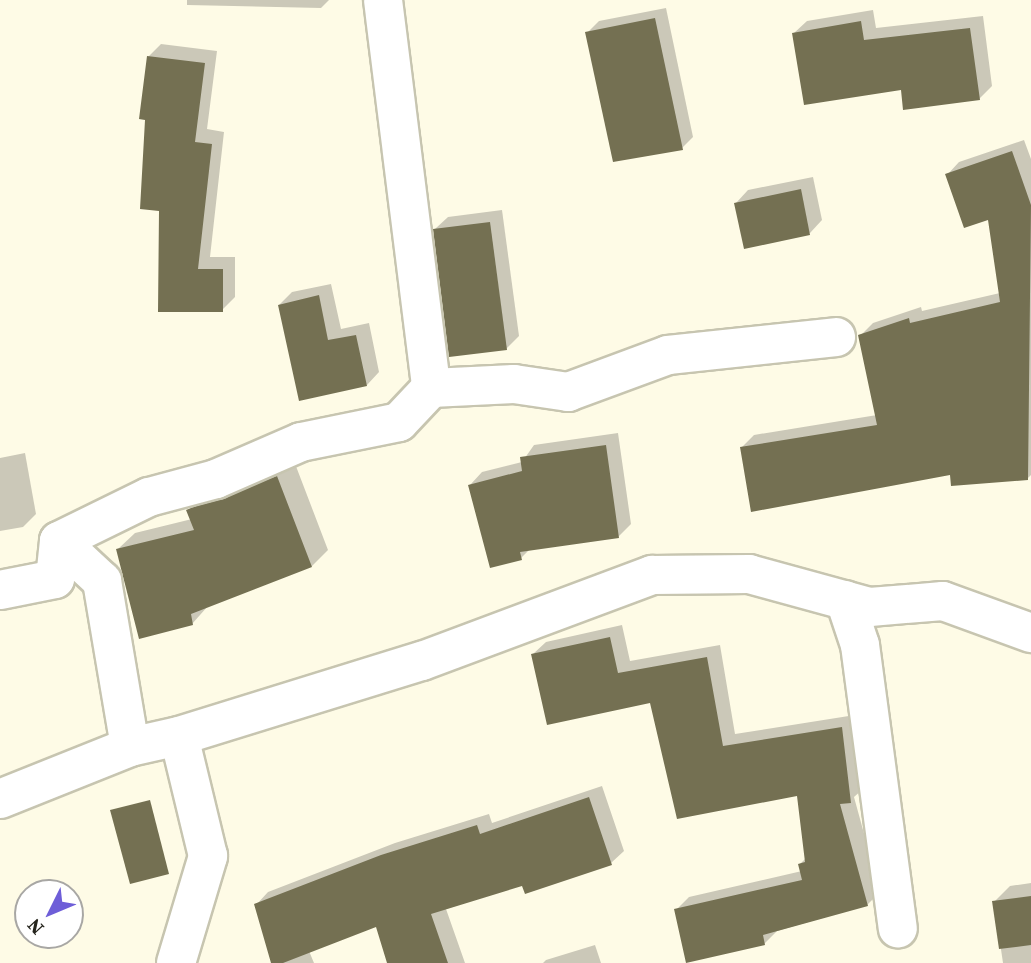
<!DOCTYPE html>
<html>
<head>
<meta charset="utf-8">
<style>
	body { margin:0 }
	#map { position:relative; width:1031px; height:963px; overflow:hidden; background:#fefbe6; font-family:"Source Serif 4",serif }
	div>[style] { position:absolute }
	.shadow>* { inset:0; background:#0003 }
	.building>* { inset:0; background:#747052 }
	.roads { filter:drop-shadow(2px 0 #c7c5b0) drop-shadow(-2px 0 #c7c5b0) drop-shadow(0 2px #c7c5b0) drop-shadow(0 -2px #c7c5b0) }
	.minor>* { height:38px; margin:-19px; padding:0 19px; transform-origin:19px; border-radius:19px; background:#fff }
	span { translate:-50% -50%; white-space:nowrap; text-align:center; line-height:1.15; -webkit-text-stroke:5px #fff; paint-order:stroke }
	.north { position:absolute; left:14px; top:879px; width:70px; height:70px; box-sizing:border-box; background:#fff; border:2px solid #a8a7a4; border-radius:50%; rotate:227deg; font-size:19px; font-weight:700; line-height:28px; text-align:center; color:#25241c }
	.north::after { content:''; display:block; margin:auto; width:24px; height:32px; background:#6e5ed8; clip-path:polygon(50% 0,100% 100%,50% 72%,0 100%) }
</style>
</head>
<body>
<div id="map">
	<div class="shadow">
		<i style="clip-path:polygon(187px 0,329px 0,321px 8px,187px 5px)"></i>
		<i style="clip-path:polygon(666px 8px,693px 137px,682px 148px,587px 33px,599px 21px)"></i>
		<i style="clip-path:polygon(873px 10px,876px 28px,983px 16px,992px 86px,979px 99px,902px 88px,794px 33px,807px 21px)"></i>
		<i style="clip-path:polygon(161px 44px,217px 51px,207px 129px,224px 132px,210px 257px,235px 257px,235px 297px,222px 310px,161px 209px,148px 57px)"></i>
		<i style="clip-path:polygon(1024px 140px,1031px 159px,1031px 475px,1027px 479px,952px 473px,742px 447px,754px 435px,877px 415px,860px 336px,873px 323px,921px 307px,922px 311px,1000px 293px,989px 218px,947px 175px,959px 162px)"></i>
		<i style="clip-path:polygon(813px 177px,822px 220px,810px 233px,736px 203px,748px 190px)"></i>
		<i style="clip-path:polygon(502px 210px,519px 336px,506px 349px,435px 229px,448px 217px)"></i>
		<i style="clip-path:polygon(331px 284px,341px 329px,369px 323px,379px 372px,367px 385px,279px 305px,292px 292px)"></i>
		<i style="clip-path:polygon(618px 433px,631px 524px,618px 537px,531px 548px,521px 558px,470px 485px,482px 472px,522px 462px,534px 445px)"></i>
		<i style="clip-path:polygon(25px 453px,36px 514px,23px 527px,0 531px,0 458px)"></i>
		<i style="clip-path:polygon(294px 461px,328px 550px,312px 566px,208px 606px,192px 624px,118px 549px,135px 533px,192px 519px,188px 510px,205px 494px)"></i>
		<i style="clip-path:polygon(622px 625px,630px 661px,720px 645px,735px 734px,855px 715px,863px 789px,854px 797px,880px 892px,867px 905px,777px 931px,764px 944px,676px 910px,689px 897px,802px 871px,800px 864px,806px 858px,799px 794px,651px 701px,533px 654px,546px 642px)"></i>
		<i style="clip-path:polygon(602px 786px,624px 851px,611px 863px,523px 883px,446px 909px,465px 963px,389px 963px,377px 925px,309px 951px,314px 963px,272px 963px,256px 905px,268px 892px,395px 843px,489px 814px,492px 823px)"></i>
		<i style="clip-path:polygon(1031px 883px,1031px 963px,1003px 963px,994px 902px,1010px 886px)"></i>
		<i style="clip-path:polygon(595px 945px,601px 963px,543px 963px,546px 960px)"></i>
	</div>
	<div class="building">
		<i style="clip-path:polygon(655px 18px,683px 150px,613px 162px,585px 32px)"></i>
		<i style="clip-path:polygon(861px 21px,864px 40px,970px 28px,980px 100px,903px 110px,901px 90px,804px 105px,792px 33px)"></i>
		<i style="clip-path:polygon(147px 56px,205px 63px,195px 142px,212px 144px,198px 269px,223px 269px,223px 312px,158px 312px,159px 211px,140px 209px,145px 120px,139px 119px)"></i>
		<i style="clip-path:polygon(1012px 151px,1031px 205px,1028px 480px,951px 486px,950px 475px,751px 512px,740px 447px,877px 425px,858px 335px,909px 318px,910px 323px,1000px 302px,988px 220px,964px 228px,945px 174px)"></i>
		<i style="clip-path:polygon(801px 189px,810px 235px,744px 249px,734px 203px)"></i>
		<i style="clip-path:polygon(490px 222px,507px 350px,449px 357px,433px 229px)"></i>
		<i style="clip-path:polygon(319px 295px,328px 340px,356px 335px,367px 386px,299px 401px,278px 305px)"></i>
		<i style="clip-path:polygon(606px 445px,619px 538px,520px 552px,522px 560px,490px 568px,468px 485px,522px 471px,520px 457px)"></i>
		<i style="clip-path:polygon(277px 476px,312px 567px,191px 614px,193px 625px,139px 639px,116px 549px,194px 530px,186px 510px)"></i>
		<i style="clip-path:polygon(610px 637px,618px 673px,707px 657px,723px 746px,842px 727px,851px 803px,840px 804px,868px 906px,763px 935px,765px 945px,686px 963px,674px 909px,802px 880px,798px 864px,805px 862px,797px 796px,677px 819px,650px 703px,547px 725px,531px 654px)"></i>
		<i style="clip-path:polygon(589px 797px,612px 865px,525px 894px,522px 886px,431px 914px,448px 963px,387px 963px,376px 927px,283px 963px,271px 963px,254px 904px,381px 855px,477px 825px,480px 834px)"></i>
		<i style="clip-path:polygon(150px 800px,169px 874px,130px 884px,110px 810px)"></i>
		<i style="clip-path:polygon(1031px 896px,1031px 945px,999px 949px,992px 901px)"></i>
	</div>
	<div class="roads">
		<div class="minor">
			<i style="left:383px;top:0;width:391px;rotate:82.9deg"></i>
			<i style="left:59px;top:541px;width:100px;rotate:-26.1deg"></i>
			<i style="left:149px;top:497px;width:69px;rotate:-15deg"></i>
			<i style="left:216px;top:479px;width:93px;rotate:-23.5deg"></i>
			<i style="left:301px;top:442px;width:100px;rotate:-11.5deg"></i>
			<i style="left:399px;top:422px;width:47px;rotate:-46.7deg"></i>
			<i style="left:431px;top:388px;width:83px;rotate:-2.8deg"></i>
			<i style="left:514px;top:384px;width:55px;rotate:8.4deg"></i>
			<i style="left:568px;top:392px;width:107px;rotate:-20.3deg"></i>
			<i style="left:668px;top:355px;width:169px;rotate:-6.1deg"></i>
			<i style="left:59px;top:541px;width:59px;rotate:42.9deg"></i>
			<i style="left:102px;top:581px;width:168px;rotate:80.4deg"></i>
			<i style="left:0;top:590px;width:56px;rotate:-11.3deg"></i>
			<i style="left:55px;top:579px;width:38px;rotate:-84deg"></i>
			<i style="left:845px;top:600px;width:47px;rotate:71.6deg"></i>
			<i style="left:860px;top:645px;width:286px;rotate:82.4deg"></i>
			<i style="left:0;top:799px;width:140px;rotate:-21.8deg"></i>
			<i style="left:130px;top:747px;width:50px;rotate:-12.7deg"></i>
			<i style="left:179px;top:736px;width:254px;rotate:-17.2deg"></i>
			<i style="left:422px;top:661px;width:246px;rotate:-20.5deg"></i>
			<i style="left:652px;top:575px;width:97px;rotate:-0.6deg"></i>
			<i style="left:749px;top:574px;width:125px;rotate:15.3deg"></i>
			<i style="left:870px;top:607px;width:73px;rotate:-4.7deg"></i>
			<i style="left:943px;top:601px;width:94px;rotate:20deg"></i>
			<i style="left:176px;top:963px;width:112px;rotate:-73.3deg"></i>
			<i style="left:208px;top:856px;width:123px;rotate:-103.6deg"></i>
		</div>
	</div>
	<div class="north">N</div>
</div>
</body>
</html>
